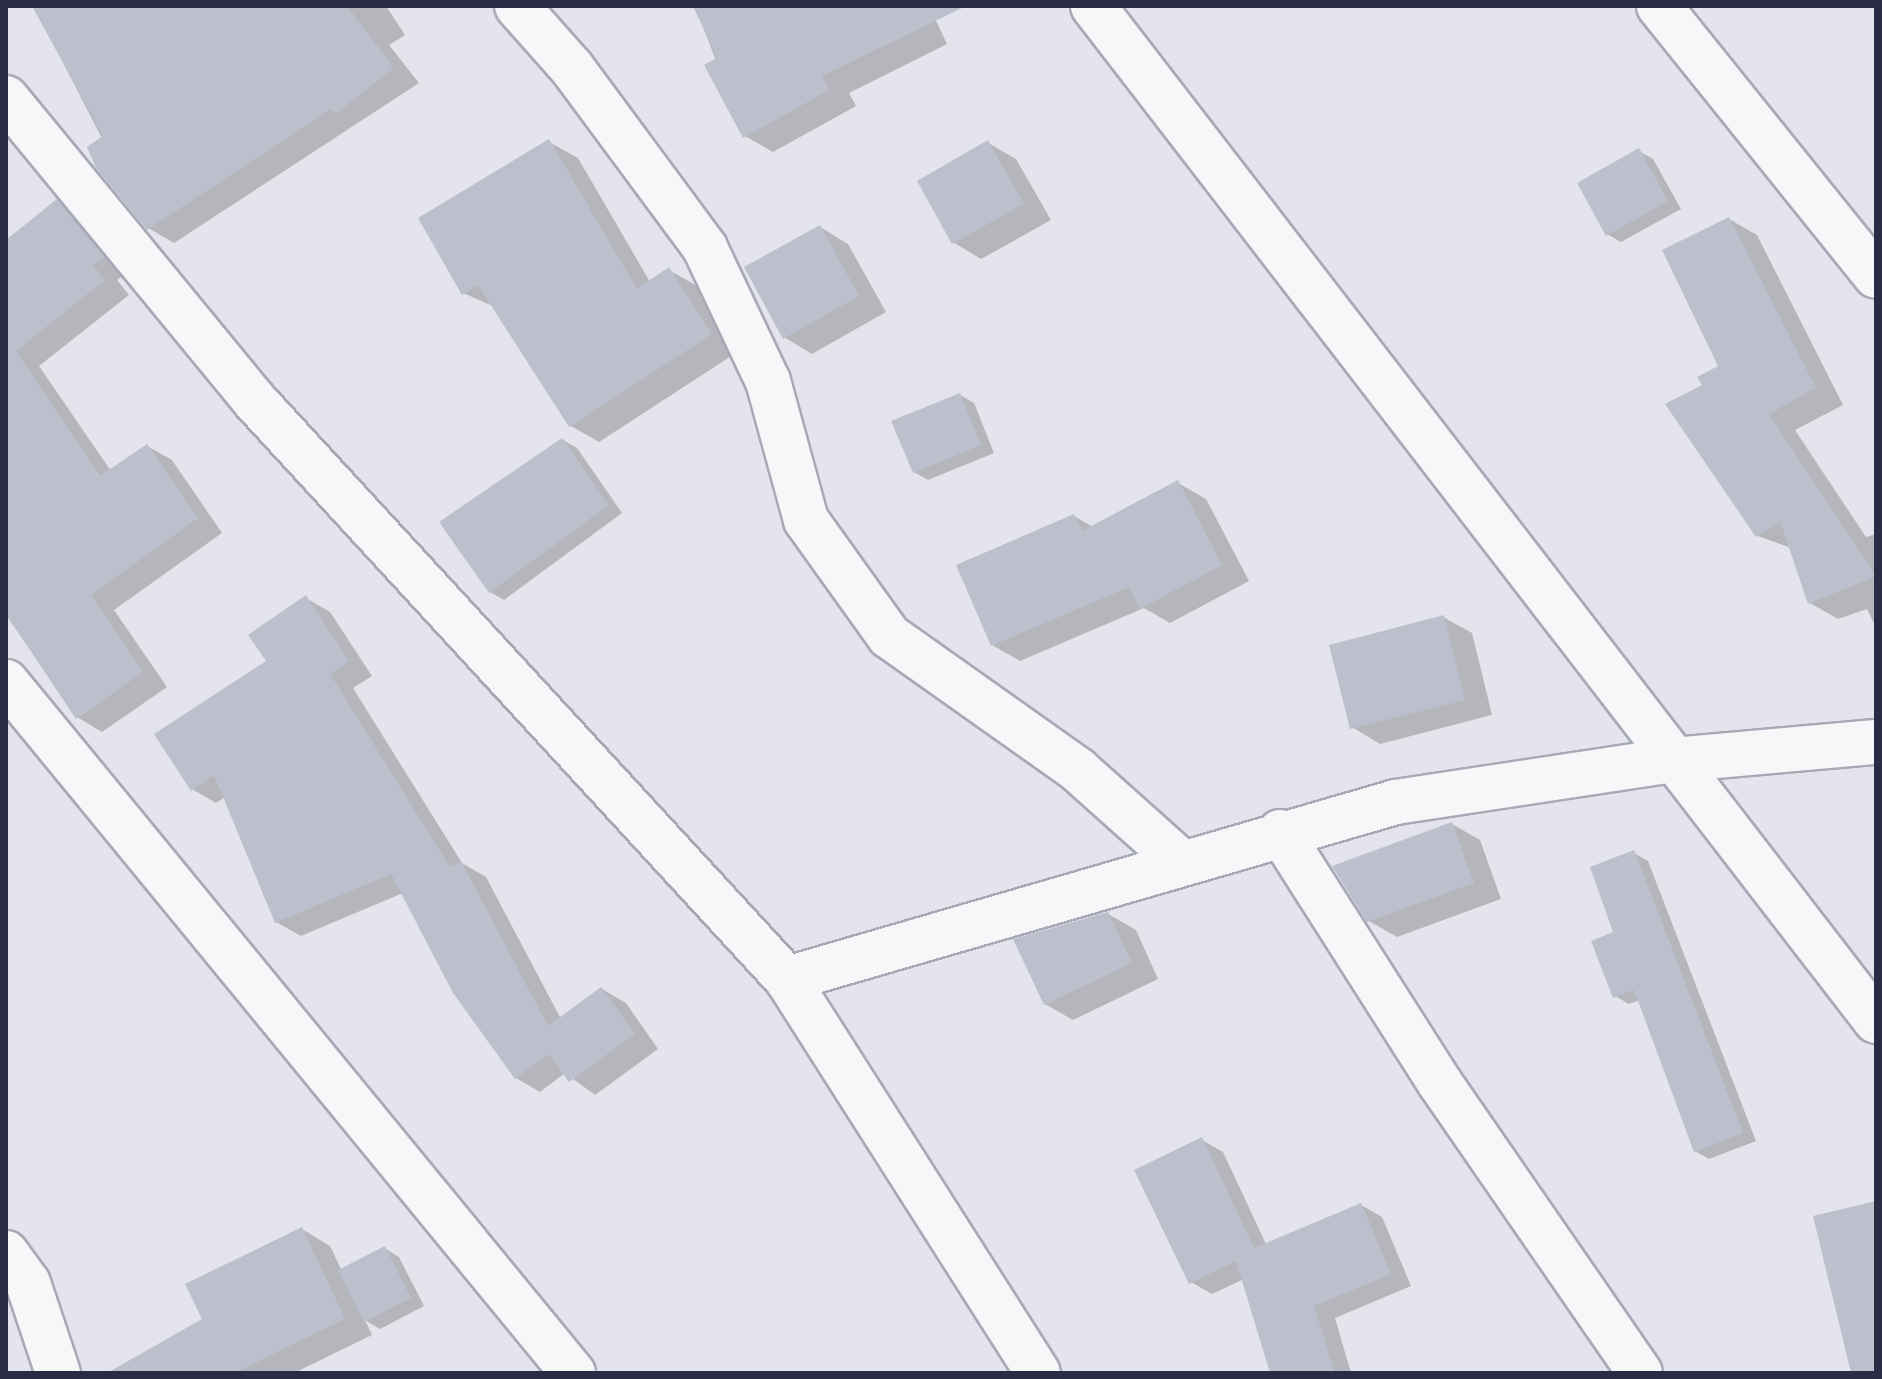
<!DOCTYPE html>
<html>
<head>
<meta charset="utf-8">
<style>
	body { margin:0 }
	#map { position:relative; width:1882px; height:1379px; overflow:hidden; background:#e3e4ec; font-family:"Roboto Condensed",sans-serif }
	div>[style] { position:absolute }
	.shadow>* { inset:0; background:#0003 }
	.building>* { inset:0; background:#bdbfcd }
	.roads { filter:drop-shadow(2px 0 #a8a9b7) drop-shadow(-2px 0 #a8a9b7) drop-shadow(0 2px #a8a9b7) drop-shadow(0 -2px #a8a9b7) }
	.minor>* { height:44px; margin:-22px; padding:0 22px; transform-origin:22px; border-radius:22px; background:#f7f7fa }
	span { translate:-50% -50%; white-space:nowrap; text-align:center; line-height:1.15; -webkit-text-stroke:8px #f4f4f9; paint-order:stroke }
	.frame { position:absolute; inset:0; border:8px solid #2a2c46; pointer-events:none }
</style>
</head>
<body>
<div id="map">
	<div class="shadow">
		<i style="clip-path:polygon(34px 6px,386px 6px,405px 35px,389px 45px,419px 83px,174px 243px,148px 228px)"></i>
		<i style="clip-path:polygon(695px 6px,929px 6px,947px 44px,849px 93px,856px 106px,773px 152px,745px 136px)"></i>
		<i style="clip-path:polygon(549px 142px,578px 158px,650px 282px,669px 270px,697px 286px,739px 351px,599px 442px,571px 426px,495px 307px,463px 293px)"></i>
		<i style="clip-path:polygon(988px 143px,1016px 159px,1051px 220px,981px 259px,953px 242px)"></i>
		<i style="clip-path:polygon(1639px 151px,1653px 159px,1681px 209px,1621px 242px,1607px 234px)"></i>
		<i style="clip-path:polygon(57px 202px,82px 216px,128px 272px,117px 280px,129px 295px,39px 366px,111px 471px,147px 446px,172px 460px,222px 533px,114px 610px,167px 687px,102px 732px,77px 717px,6px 615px,6px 243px)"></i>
		<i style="clip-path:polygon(1729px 219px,1757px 235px,1843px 405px,1795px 430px,1866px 537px,1876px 534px,1876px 628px,1867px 609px,1838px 619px,1810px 603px,1791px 548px,1758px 536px,1668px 404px,1704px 386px,1720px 367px)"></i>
		<i style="clip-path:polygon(820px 227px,848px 244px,886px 312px,812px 354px,784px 337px)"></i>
		<i style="clip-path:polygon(960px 395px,974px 403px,994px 453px,928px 480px,914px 472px)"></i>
		<i style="clip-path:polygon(563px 440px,577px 448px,622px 513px,504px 600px,490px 592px)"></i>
		<i style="clip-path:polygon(1178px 483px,1206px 499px,1249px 581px,1170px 623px,1144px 608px,1020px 661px,992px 645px,1074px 516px,1093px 527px)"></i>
		<i style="clip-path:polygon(306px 598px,330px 612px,372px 676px,353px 688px,462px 863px,486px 877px,561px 1019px,602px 989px,626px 1003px,658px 1049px,595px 1095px,565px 1073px,540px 1092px,516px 1078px,403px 893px,301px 936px,276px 922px,225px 797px,216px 803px,192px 789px)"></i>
		<i style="clip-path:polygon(1443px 617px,1472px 633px,1492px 715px,1380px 744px,1352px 727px)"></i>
		<i style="clip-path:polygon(1452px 824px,1480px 840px,1501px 899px,1397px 937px,1369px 921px)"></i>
		<i style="clip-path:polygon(1634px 853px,1648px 861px,1756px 1141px,1709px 1159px,1695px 1151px,1640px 1000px,1629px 1004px,1615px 996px,1616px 933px)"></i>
		<i style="clip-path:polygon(1108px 914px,1136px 930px,1158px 979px,1073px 1020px,1045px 1004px)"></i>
		<i style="clip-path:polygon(1202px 1140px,1223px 1152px,1266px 1244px,1361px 1205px,1382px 1217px,1411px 1286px,1335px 1318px,1351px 1373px,1272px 1373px,1244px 1279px,1212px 1294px,1191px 1282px)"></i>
		<i style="clip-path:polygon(302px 1229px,330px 1246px,342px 1271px,384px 1248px,399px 1257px,424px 1306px,380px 1329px,365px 1320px,372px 1335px,294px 1373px,111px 1373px,205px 1320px)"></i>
	</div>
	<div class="building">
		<i style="clip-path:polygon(32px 6px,347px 6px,394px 68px,335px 114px,331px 109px,147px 230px,96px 168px,87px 147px,103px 136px)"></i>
		<i style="clip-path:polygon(693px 6px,966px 6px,822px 76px,829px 90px,743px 138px,704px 65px,717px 58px)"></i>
		<i style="clip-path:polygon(549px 139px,637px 289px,669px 267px,712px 334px,569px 427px,478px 285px,462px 295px,418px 218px)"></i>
		<i style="clip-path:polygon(988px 140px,1024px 204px,952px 244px,917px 181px)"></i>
		<i style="clip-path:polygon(1639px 148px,1668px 201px,1606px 236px,1577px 183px)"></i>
		<i style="clip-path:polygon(57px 199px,105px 258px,93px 265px,105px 280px,16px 351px,100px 476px,147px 444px,198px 518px,91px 595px,143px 672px,76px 719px,6px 614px,6px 240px)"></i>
		<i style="clip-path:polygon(1729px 217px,1816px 388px,1769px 414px,1876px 576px,1808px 604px,1780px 521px,1756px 537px,1665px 404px,1702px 385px,1697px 377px,1718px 366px,1662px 250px)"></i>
		<i style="clip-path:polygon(820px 225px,859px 296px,783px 339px,744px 267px)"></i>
		<i style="clip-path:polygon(960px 393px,981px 445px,913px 473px,891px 421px)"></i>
		<i style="clip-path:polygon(562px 438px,609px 505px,489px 593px,439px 522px)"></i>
		<i style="clip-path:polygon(1178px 480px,1222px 565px,1140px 609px,1129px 587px,991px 646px,956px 565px,1074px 514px,1082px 531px)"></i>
		<i style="clip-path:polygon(306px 595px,349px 661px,330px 674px,450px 867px,461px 861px,548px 1026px,601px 987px,635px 1034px,569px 1082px,548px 1054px,515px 1079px,453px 993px,391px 874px,275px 923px,214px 775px,191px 791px,154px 734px,266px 661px,248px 635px)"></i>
		<i style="clip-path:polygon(1444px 615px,1465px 700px,1350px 729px,1329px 645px)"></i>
		<i style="clip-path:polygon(1452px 822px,1474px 883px,1367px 922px,1332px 866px)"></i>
		<i style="clip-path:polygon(1634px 850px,1743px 1133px,1694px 1152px,1634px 990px,1613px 998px,1591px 941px,1613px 932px,1590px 867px)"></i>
		<i style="clip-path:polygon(1108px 912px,1132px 963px,1044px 1005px,1013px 939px)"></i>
		<i style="clip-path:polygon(1202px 1137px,1254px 1248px,1361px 1203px,1391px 1274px,1314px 1306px,1335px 1373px,1270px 1373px,1236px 1261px,1189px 1284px,1134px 1170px)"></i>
		<i style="clip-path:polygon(1876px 1201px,1876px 1373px,1851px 1373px,1813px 1216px)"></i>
		<i style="clip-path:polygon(302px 1227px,345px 1319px,234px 1373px,107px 1373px,202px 1319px,185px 1284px)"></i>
		<i style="clip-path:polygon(385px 1246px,411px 1298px,364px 1322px,338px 1270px)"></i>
	</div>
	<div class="roads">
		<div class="minor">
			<i style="left:517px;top:6px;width:83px;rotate:48.4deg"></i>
			<i style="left:572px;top:68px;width:224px;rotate:53.5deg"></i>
			<i style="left:705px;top:248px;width:147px;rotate:64.7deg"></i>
			<i style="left:768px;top:381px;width:144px;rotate:74.7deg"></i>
			<i style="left:806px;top:520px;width:143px;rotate:54.4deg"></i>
			<i style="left:889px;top:636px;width:232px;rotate:35.3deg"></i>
			<i style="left:1078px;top:770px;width:138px;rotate:41.8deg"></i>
			<i style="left:1093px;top:6px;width:1282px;rotate:52.35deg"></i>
			<i style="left:1659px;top:6px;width:346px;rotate:51.2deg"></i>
			<i style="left:6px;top:98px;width:391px;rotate:50.6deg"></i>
			<i style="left:254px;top:400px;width:787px;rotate:47.37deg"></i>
			<i style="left:787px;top:979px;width:467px;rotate:57.5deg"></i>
			<i style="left:6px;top:682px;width:894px;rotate:50.63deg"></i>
			<i style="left:1280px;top:832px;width:298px;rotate:57.5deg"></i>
			<i style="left:1440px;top:1083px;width:352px;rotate:55.4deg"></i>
			<i style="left:787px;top:979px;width:634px;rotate:-16.21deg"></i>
			<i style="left:1396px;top:802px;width:280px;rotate:-8.6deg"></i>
			<i style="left:1673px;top:760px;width:204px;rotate:-5.1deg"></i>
			<i style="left:6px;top:1253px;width:37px;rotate:54deg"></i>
			<i style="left:28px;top:1283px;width:95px;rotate:71.6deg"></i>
		</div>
	</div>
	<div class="frame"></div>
</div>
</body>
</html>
